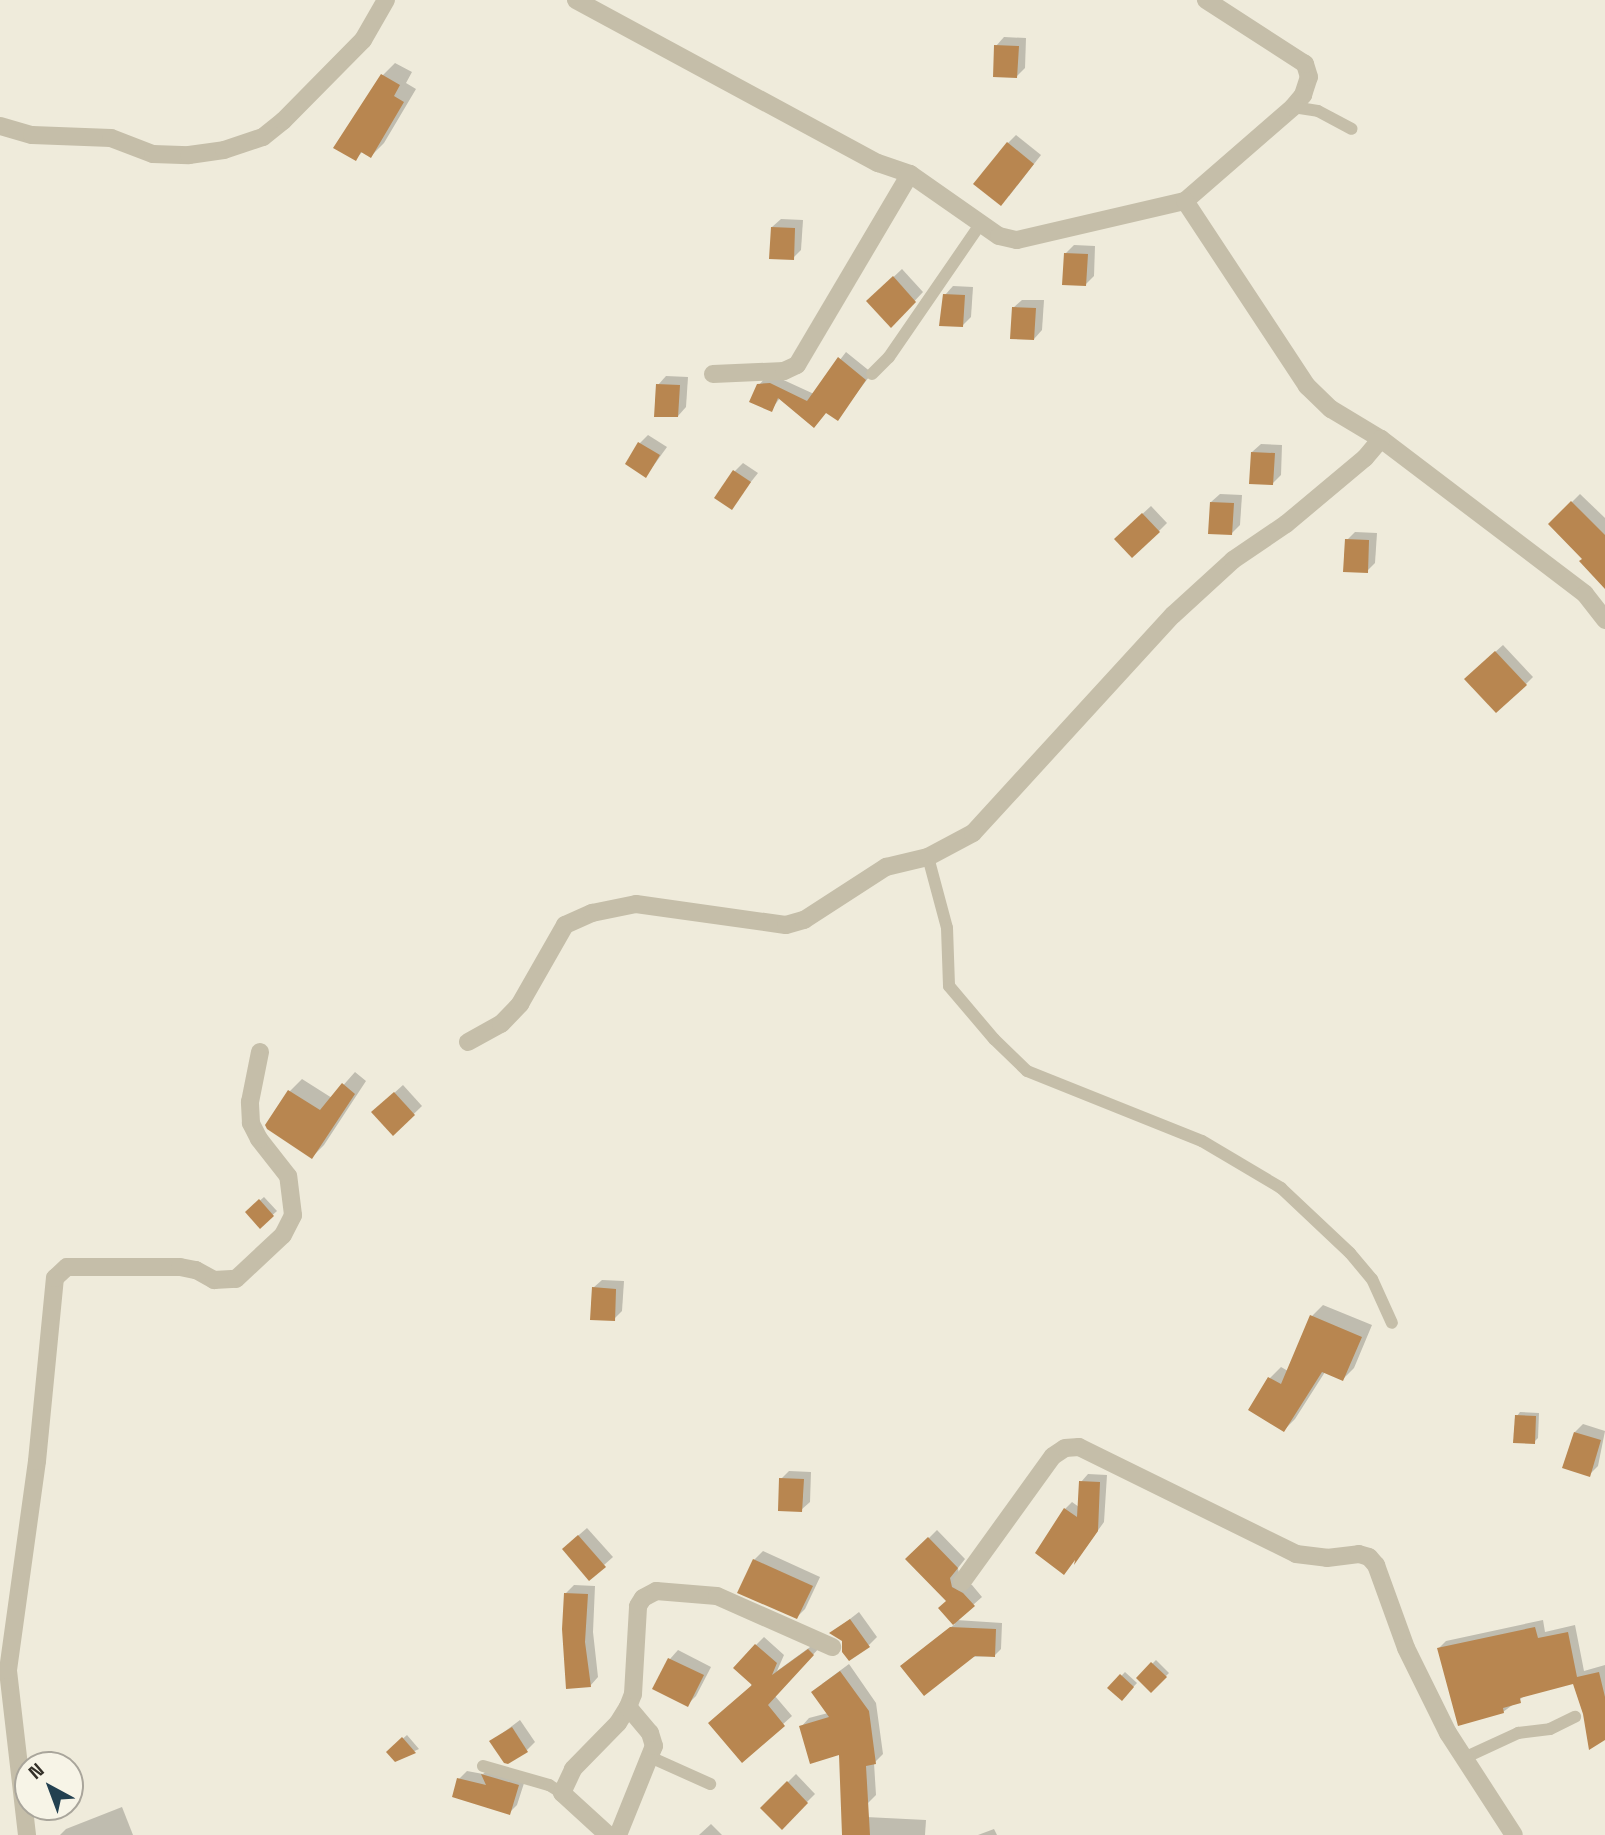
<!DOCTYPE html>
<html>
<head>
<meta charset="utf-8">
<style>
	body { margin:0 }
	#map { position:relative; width:1605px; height:1835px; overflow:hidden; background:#efebdb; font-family:"Space Grotesk",sans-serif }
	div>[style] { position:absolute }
	.shadow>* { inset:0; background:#0003 }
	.building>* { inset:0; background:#b88650 }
	.lane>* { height:12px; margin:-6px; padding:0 6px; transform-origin:6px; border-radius:6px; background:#c5bea9 }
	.street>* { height:18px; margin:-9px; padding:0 9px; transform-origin:9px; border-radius:9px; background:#c5bea9 }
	span { translate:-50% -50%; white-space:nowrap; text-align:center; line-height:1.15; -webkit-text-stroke:5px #f7f4e7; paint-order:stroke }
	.north { position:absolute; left:14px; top:1751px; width:70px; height:70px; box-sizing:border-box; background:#f7f4e7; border:2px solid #a9a59b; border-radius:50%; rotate:319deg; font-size:19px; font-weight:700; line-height:28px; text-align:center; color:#332f28 }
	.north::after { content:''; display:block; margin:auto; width:24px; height:32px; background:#224050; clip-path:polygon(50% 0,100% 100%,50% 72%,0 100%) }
</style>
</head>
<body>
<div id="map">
	<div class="shadow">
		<i style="clip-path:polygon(1004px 37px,1026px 38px,1025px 68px,1016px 77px,996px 46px)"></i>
		<i style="clip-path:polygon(395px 63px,412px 72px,406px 83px,416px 89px,384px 143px,371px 156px,363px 151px,356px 159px,383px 75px)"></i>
		<i style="clip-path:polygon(1016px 135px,1041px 155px,1009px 196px,1008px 143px)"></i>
		<i style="clip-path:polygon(781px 219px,803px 220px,801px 250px,793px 258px,772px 227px)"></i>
		<i style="clip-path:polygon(1074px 245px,1095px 246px,1094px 276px,1086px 284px,1065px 254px)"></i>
		<i style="clip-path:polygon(902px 269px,923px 292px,891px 326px,868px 301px)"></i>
		<i style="clip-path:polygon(953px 286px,973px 287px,971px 317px,963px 325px,945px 295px)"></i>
		<i style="clip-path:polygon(1022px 300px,1044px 300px,1042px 330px,1034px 339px,1013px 308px)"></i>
		<i style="clip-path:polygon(846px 352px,872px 373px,837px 419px,827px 411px,780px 398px,771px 410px,759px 385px,766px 377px,777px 377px,814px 394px)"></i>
		<i style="clip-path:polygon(666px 376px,688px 377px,686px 407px,678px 416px,658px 385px)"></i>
		<i style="clip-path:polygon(648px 435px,667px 447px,646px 476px,640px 443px)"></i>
		<i style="clip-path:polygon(1261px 444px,1282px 445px,1281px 475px,1273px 483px,1252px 452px)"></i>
		<i style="clip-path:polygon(743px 463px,758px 473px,731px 507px,735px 471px)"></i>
		<i style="clip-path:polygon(1220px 494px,1242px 495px,1240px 525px,1232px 533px,1211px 502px)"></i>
		<i style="clip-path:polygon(1580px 494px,1605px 518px,1605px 573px,1584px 559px,1550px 524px)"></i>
		<i style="clip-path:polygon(1151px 506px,1167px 523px,1159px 531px,1124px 531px)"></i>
		<i style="clip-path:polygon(1355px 532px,1377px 533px,1375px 563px,1367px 571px,1347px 540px)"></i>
		<i style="clip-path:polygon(1503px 645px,1533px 677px,1526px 684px,1474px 671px)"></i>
		<i style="clip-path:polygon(355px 1072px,366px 1081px,324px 1145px,312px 1157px,267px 1125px,290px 1091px,302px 1079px,332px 1098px)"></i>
		<i style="clip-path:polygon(403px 1085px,422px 1106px,393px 1134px,382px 1104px)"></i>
		<i style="clip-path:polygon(264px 1197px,277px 1211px,260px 1226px,247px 1212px)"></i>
		<i style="clip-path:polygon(602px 1280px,624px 1281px,622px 1311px,614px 1319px,593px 1288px)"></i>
		<i style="clip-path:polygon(1323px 1305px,1372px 1325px,1354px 1368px,1343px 1379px,1325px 1372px,1295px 1419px,1284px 1430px,1250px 1409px,1270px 1378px,1281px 1367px,1288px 1371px,1312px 1316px)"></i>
		<i style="clip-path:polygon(1520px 1412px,1539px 1413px,1538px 1438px,1534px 1442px,1517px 1416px)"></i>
		<i style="clip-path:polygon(1583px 1424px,1605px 1431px,1598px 1466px,1589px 1475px,1575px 1432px)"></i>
		<i style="clip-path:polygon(789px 1471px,811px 1472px,810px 1502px,801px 1510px,781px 1479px)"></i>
		<i style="clip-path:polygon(1088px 1474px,1107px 1475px,1104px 1522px,1076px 1561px,1065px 1509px,1072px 1502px,1079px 1507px,1081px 1482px)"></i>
		<i style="clip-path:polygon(587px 1528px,613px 1557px,604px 1565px,572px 1541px)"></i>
		<i style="clip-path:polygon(937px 1530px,965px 1559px,958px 1568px,960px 1579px,972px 1585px,982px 1597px,956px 1620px,1002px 1623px,1001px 1649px,994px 1656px,910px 1659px,955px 1624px,940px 1608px,948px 1601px,908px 1559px)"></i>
		<i style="clip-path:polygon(763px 1551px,820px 1577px,805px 1609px,797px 1617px,740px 1592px,754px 1560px)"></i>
		<i style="clip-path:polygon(574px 1585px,595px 1586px,593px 1632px,598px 1677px,590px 1686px,565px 1594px)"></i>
		<i style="clip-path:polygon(859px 1612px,877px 1637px,869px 1645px,832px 1633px)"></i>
		<i style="clip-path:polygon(1543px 1620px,1545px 1632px,1575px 1625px,1584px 1671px,1605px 1665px,1605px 1738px,1585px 1713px,1574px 1682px,1527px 1694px,1503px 1712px,1438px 1649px,1446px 1641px)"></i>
		<i style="clip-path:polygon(764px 1637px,784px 1655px,777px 1671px,817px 1642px,821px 1646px,775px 1696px,792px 1716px,742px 1761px,756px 1645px)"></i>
		<i style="clip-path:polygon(678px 1650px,711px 1667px,696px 1696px,687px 1705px,654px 1688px,670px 1659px)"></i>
		<i style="clip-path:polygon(1156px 1660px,1169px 1673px,1151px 1691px,1138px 1678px)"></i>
		<i style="clip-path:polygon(849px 1664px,876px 1703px,883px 1754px,874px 1763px,876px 1795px,868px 1803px,852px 1785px,840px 1753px,801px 1727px,809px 1718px,828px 1713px,822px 1684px)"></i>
		<i style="clip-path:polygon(1125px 1672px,1137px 1683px,1122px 1699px,1110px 1688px)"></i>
		<i style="clip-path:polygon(520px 1720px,535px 1742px,527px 1750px,492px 1741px)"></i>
		<i style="clip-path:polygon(407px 1735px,419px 1749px,395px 1760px,388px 1752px)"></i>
		<i style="clip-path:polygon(491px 1767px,526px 1777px,517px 1805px,509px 1813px,459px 1779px,467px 1771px,483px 1774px)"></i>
		<i style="clip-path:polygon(796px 1774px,815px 1794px,782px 1827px,762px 1808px)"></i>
		<i style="clip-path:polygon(122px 1807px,133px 1835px,60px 1835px,66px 1829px)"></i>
		<i style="clip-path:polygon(866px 1817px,926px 1820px,925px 1835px,847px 1835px)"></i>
		<i style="clip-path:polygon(711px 1824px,722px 1835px,699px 1835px)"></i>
		<i style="clip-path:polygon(994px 1829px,997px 1835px,978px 1835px)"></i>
	</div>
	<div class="building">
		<i style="clip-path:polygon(994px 45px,1019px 46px,1017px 78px,993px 77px)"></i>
		<i style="clip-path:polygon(381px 74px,400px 85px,394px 96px,404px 102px,371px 158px,361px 152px,356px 161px,333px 148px)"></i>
		<i style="clip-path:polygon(1007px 142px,1034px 164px,1001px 206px,973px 184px)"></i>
		<i style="clip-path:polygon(771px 227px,795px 228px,794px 260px,769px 259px)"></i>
		<i style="clip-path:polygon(1064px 253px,1088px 254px,1086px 286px,1062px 285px)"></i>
		<i style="clip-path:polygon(893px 276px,916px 302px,891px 328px,866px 301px)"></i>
		<i style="clip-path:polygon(943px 294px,965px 295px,963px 327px,939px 326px)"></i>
		<i style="clip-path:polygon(1012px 307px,1036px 308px,1034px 340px,1010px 339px)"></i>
		<i style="clip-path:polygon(838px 357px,866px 380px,838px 421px,826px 413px,814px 428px,778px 398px,772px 412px,749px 402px,757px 384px,770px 383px,807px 401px)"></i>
		<i style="clip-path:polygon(656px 384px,680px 385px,678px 417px,654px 417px)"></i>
		<i style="clip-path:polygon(638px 442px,660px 455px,646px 478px,625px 464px)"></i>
		<i style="clip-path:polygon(1251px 452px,1275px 453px,1273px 485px,1249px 484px)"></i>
		<i style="clip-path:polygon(733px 470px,751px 482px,732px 510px,714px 498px)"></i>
		<i style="clip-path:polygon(1571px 501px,1605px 535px,1605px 589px,1579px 561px,1582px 559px,1548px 524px)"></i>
		<i style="clip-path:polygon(1210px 502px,1234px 503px,1232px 535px,1208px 534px)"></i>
		<i style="clip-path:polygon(1142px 513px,1160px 532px,1132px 558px,1114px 539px)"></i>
		<i style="clip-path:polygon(1345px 539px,1369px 540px,1368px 573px,1343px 572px)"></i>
		<i style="clip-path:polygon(1495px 651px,1527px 685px,1496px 713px,1464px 679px)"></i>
		<i style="clip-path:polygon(342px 1083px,355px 1094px,312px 1159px,267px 1129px,265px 1125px,288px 1090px,320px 1110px)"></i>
		<i style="clip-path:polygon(394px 1092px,415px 1115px,393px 1136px,371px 1112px)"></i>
		<i style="clip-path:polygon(259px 1199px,274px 1216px,260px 1229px,245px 1212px)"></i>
		<i style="clip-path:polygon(592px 1287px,616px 1289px,615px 1321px,590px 1320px)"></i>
		<i style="clip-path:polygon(1310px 1315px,1362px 1337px,1343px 1381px,1322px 1372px,1284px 1432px,1248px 1410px,1268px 1377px,1281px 1384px)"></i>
		<i style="clip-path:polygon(1515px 1415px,1536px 1416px,1535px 1444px,1513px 1443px)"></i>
		<i style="clip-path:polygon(1574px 1432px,1601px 1440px,1590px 1477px,1562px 1468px)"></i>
		<i style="clip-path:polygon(779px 1478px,804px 1479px,802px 1512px,778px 1511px)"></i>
		<i style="clip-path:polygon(1079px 1481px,1100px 1482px,1098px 1531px,1074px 1565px,1075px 1560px,1064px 1575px,1035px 1553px,1064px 1508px,1077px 1517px)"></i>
		<i style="clip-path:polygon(578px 1535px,606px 1567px,589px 1581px,562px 1549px)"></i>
		<i style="clip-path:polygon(928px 1537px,958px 1568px,950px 1578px,952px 1587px,963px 1593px,975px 1606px,953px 1625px,938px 1608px,946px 1601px,905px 1559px)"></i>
		<i style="clip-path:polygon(753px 1559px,813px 1586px,797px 1619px,737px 1593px)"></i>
		<i style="clip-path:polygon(564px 1593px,588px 1594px,585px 1642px,591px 1687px,566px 1689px,562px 1629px)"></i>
		<i style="clip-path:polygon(850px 1619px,870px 1647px,849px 1661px,842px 1652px,842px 1641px,829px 1633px)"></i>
		<i style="clip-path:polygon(950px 1627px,996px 1629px,995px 1657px,975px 1656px,924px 1696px,900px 1666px)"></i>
		<i style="clip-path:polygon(1535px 1627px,1538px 1638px,1568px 1632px,1577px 1677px,1599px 1672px,1605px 1697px,1605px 1740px,1589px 1750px,1583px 1714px,1573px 1684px,1520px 1698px,1521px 1703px,1503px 1708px,1504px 1713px,1458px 1726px,1437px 1648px)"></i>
		<i style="clip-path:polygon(755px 1644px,777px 1663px,772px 1675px,808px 1649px,814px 1655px,768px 1705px,785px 1726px,742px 1763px,708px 1723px,752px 1685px,733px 1668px)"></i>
		<i style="clip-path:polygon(668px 1658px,704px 1675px,688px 1707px,652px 1689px)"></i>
		<i style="clip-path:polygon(1151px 1662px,1167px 1677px,1151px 1693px,1136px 1678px)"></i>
		<i style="clip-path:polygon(840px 1671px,869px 1711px,876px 1764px,866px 1766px,870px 1835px,842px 1835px,839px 1755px,810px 1764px,799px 1726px,829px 1717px,811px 1692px)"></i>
		<i style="clip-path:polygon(1120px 1674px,1134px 1687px,1122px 1701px,1107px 1688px)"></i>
		<i style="clip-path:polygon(512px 1727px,528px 1752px,508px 1764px,504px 1763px,489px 1741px)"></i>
		<i style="clip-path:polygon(402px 1737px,416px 1753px,395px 1762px,386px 1752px)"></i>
		<i style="clip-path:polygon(481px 1774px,519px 1785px,510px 1815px,452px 1797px,457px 1778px,486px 1785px)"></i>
		<i style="clip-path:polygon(787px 1781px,808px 1803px,782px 1830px,760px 1808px)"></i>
	</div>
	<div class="lane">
		<i style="left:1293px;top:107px;width:25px;rotate:9deg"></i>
		<i style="left:1318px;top:111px;width:38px;rotate:28deg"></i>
		<i style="left:872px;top:374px;width:24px;rotate:-45deg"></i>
		<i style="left:889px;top:357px;width:163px;rotate:-55.5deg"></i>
		<i style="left:928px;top:857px;width:73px;rotate:75deg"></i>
		<i style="left:947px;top:928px;width:58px;rotate:88deg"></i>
		<i style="left:949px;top:986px;width:70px;rotate:49.7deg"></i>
		<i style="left:994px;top:1039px;width:46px;rotate:44.1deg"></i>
		<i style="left:1027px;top:1071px;width:188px;rotate:21.8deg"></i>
		<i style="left:1202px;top:1141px;width:92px;rotate:30.7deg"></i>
		<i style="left:1281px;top:1188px;width:95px;rotate:43.3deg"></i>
		<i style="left:1350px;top:1253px;width:34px;rotate:50deg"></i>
		<i style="left:1372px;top:1279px;width:48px;rotate:65.6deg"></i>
		<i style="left:650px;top:1757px;width:66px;rotate:24.2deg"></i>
		<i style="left:1464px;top:1758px;width:60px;rotate:-24.8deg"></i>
		<i style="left:1518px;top:1733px;width:32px;rotate:-7deg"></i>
		<i style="left:1550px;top:1729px;width:28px;rotate:-26deg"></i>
		<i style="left:483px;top:1766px;width:69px;rotate:16.1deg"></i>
		<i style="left:549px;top:1785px;width:15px;rotate:32deg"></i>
	</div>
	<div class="street">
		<i style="left:576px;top:0;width:343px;rotate:28.4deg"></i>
		<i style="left:878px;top:163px;width:34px;rotate:19deg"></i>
		<i style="left:910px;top:174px;width:108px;rotate:34.9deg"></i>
		<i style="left:999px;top:236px;width:18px;rotate:13deg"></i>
		<i style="left:1017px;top:240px;width:172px;rotate:-13.1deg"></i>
		<i style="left:1185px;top:201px;width:143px;rotate:-41deg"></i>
		<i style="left:1293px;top:107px;width:16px;rotate:-50deg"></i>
		<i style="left:1303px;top:95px;width:19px;rotate:-72deg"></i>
		<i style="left:1309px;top:77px;width:14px;rotate:-107deg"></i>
		<i style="left:1305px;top:64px;width:118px;rotate:-147.1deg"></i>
		<i style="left:0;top:126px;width:33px;rotate:16deg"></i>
		<i style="left:32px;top:135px;width:79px;rotate:2.2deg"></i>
		<i style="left:111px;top:138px;width:45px;rotate:20.9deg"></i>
		<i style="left:153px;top:154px;width:36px;rotate:2deg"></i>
		<i style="left:189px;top:155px;width:35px;rotate:-8deg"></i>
		<i style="left:224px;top:150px;width:41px;rotate:-18.4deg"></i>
		<i style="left:263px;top:137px;width:26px;rotate:-39deg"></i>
		<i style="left:283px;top:121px;width:114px;rotate:-45.4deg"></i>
		<i style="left:363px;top:40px;width:46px;rotate:-60.1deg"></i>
		<i style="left:1185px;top:201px;width:222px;rotate:56.6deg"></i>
		<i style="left:1307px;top:386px;width:33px;rotate:44deg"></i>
		<i style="left:1331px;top:409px;width:58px;rotate:31deg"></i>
		<i style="left:1381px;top:439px;width:256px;rotate:37.2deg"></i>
		<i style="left:1585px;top:594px;width:33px;rotate:52deg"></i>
		<i style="left:713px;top:374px;width:71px;rotate:-2.4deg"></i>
		<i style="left:784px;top:371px;width:14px;rotate:-25deg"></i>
		<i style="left:797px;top:365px;width:222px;rotate:-59.4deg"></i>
		<i style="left:468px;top:1042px;width:38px;rotate:-29deg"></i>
		<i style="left:501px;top:1024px;width:28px;rotate:-46deg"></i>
		<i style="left:520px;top:1004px;width:91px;rotate:-60.3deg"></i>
		<i style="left:565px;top:925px;width:30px;rotate:-24deg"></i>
		<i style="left:592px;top:913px;width:45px;rotate:-11.6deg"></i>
		<i style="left:636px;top:904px;width:151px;rotate:8deg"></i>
		<i style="left:786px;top:925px;width:19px;rotate:-16deg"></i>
		<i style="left:804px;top:920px;width:98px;rotate:-32.9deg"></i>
		<i style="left:886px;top:867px;width:43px;rotate:-13.4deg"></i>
		<i style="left:928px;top:857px;width:51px;rotate:-28.1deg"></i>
		<i style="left:973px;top:833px;width:296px;rotate:-47.5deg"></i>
		<i style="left:1173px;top:615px;width:81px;rotate:-42.5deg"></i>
		<i style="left:1233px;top:560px;width:64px;rotate:-34.2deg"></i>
		<i style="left:1286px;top:524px;width:103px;rotate:-39.9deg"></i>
		<i style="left:1365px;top:458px;width:25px;rotate:-50deg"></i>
		<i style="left:962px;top:1582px;width:155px;rotate:-54.2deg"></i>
		<i style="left:1053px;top:1456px;width:14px;rotate:-34deg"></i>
		<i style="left:1065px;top:1448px;width:14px;rotate:-4deg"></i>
		<i style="left:1079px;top:1447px;width:242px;rotate:26.2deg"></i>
		<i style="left:1296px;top:1554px;width:31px;rotate:7deg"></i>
		<i style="left:1327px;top:1558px;width:32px;rotate:-7deg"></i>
		<i style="left:1359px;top:1554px;width:10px;rotate:17deg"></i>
		<i style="left:1369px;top:1557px;width:11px;rotate:49deg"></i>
		<i style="left:1376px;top:1565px;width:88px;rotate:70.1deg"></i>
		<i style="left:1406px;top:1648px;width:95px;rotate:63.7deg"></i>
		<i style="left:1448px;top:1733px;width:121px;rotate:57.1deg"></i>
		<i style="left:27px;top:1835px;width:166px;rotate:-96.6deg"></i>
		<i style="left:8px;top:1670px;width:211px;rotate:-82.1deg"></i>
		<i style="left:37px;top:1461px;width:184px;rotate:-84.4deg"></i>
		<i style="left:55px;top:1278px;width:16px;rotate:-43deg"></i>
		<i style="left:67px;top:1267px;width:113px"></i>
		<i style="left:180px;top:1267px;width:16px;rotate:11deg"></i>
		<i style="left:196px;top:1270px;width:21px;rotate:29deg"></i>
		<i style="left:214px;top:1280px;width:22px;rotate:-3deg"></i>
		<i style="left:236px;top:1279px;width:64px;rotate:-43.1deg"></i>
		<i style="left:283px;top:1235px;width:22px;rotate:-63deg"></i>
		<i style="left:293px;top:1215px;width:39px;rotate:-97deg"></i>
		<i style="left:288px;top:1176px;width:47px;rotate:-128.1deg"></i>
		<i style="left:259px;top:1139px;width:18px;rotate:-117deg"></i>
		<i style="left:251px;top:1123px;width:21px;rotate:-93deg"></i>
		<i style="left:250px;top:1102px;width:51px;rotate:-78.7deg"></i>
		<i style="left:608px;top:1835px;width:62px;rotate:-137.6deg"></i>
		<i style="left:562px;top:1793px;width:26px;rotate:-65deg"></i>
		<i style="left:573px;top:1769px;width:64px;rotate:-45.6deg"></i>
		<i style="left:618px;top:1723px;width:19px;rotate:-58deg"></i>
		<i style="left:628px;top:1707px;width:14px;rotate:-69deg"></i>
		<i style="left:633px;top:1694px;width:88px;rotate:-86.7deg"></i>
		<i style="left:638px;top:1606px;width:9px;rotate:-58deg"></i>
		<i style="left:643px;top:1598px;width:15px;rotate:-28deg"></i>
		<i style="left:656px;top:1591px;width:61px;rotate:4.7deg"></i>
		<i style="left:717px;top:1596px;width:126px;rotate:23.9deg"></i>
		<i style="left:618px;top:1835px;width:96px;rotate:-68deg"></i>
		<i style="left:654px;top:1746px;width:14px;rotate:-107deg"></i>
		<i style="left:650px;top:1733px;width:34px;rotate:-130deg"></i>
	</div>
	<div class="north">N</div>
</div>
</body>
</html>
